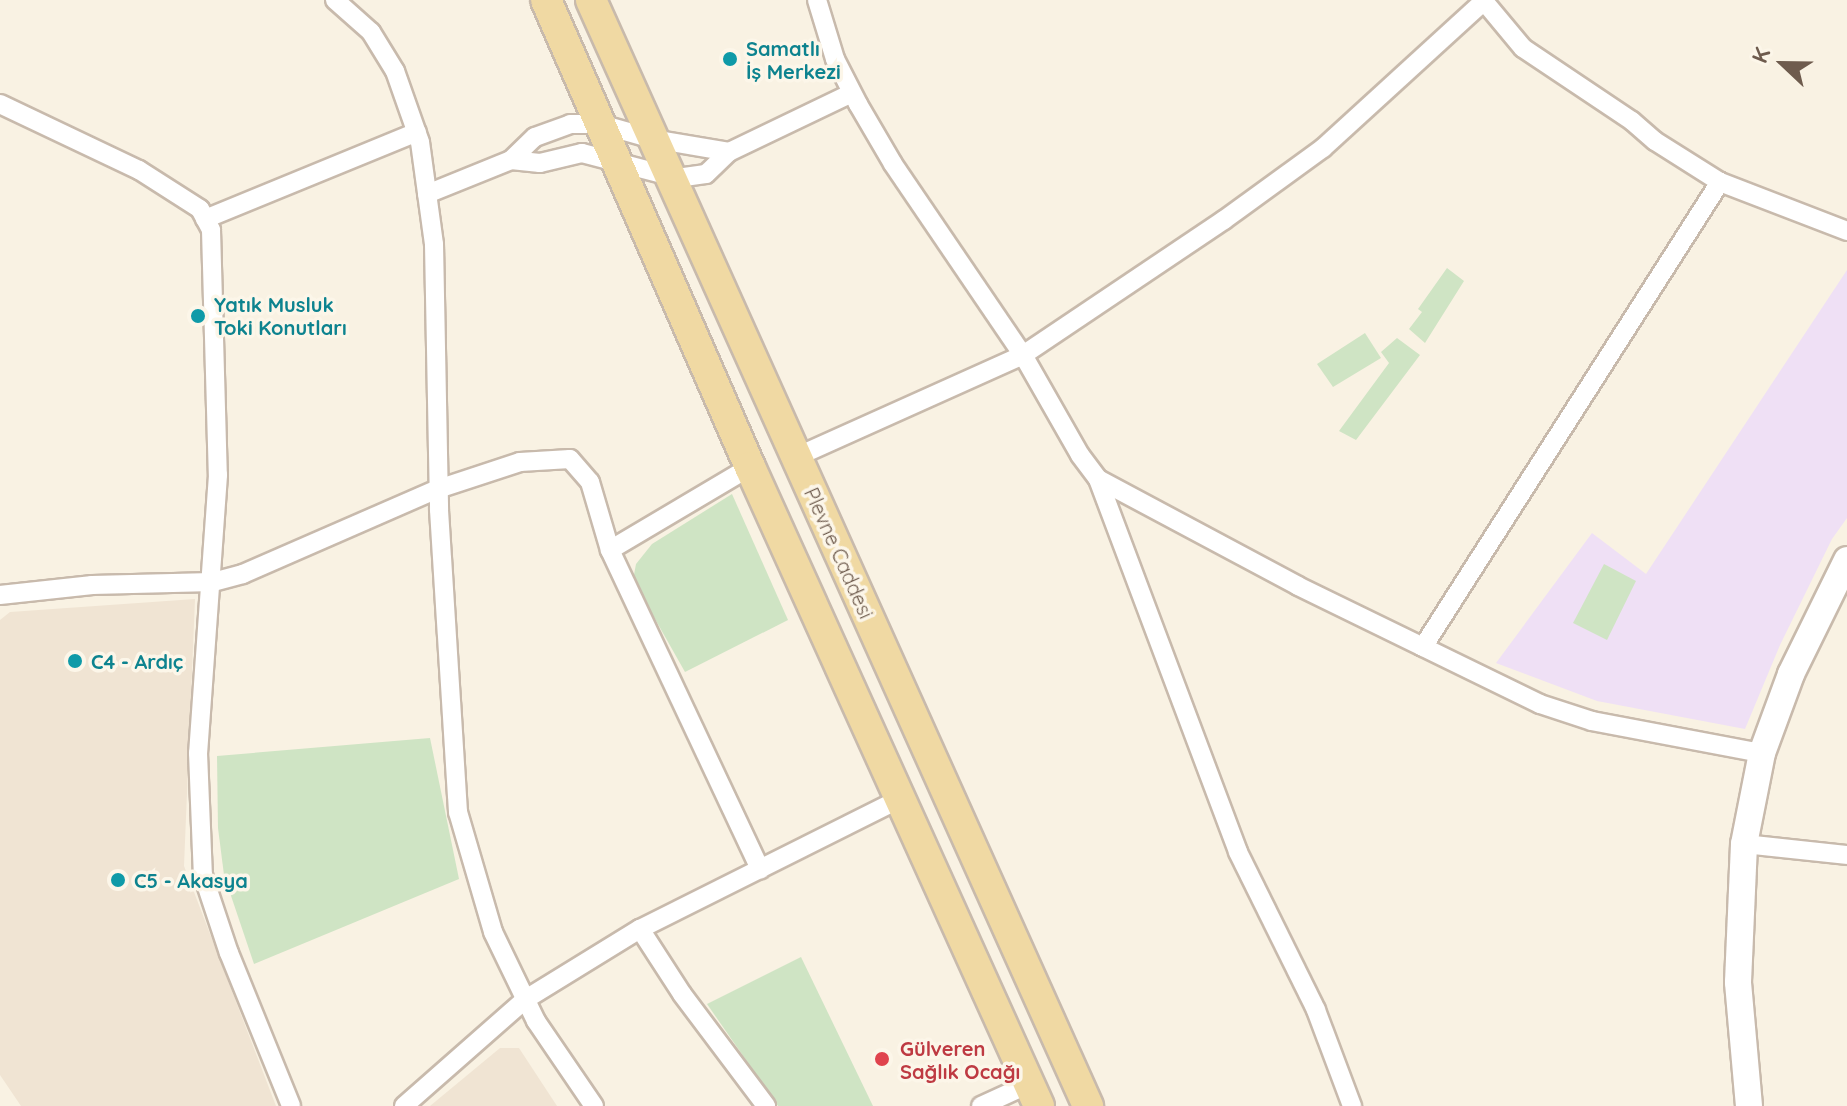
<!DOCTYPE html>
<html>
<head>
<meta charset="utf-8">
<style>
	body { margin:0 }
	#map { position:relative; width:1847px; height:1106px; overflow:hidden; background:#f9f2e3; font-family:Quicksand,sans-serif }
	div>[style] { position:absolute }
	.residential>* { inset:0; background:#f0e4d3 }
	.education>* { inset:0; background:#efe0f5 }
	.green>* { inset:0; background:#cfe4c4 }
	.roads { filter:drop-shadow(2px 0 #c8baac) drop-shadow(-2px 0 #c8baac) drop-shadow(0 2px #c8baac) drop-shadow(0 -2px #c8baac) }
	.minor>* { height:18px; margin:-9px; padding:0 9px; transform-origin:9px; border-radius:9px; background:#fff }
	.secondary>* { height:26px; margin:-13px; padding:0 13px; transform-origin:13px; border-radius:13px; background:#fff }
	.primary>* { height:30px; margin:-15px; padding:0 15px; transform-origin:15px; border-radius:15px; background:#f0d9a3 }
	.dots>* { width:22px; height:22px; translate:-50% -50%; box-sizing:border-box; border:4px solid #fcf6e9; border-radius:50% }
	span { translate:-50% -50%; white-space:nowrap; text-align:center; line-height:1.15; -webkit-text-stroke:7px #fcf6e9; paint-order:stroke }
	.culture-label { font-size:20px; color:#0d838f; font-weight:700 }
	.left { translate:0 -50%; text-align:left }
	.street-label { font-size:20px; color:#6e5b4d }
	.health-label { font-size:20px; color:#be3a42; font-weight:700 }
	.north { position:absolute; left:1743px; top:24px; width:80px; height:80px; -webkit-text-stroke:6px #fcf6e9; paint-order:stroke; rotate:292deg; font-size:22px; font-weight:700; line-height:32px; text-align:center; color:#6e5b4d }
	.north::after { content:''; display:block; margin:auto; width:28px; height:36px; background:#6e5b4d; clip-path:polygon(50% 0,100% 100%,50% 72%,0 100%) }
</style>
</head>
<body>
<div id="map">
	<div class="residential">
		<i style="clip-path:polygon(195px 599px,184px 866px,276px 1106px,21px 1106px,0 1075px,0 620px,10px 612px)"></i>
		<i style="clip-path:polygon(500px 1048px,519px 1048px,557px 1106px,430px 1106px)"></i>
	</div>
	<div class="education">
		<i style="clip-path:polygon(1847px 270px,1847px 518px,1832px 539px,1780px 645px,1745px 729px,1597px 701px,1496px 663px,1592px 533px,1646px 574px)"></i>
	</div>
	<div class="green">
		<i style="clip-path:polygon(1447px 268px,1464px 281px,1425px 343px,1409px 329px,1422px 312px,1418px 309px)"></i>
		<i style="clip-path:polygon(1365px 333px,1381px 358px,1333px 387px,1317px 364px)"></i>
		<i style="clip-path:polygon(1397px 338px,1420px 355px,1356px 440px,1339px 431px,1389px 363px,1381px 352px)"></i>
		<i style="clip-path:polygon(732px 494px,788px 620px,685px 672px,633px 580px,636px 564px,652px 544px)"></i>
		<i style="clip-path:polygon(1604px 564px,1636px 581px,1607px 640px,1573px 623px)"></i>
		<i style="clip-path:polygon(430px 738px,459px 879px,254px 964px,224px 875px,218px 828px,217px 756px)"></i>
		<i style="clip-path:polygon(801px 957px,873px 1106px,778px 1106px,707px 1004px)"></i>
	</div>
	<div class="roads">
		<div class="minor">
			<i style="left:335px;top:0;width:48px;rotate:41.6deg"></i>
			<i style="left:371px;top:32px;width:46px;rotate:58.4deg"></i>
			<i style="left:395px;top:71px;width:75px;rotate:70.6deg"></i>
			<i style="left:420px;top:142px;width:103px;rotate:82.2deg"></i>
			<i style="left:434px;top:244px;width:266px;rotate:88.9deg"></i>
			<i style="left:439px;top:510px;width:303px;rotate:86.4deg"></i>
			<i style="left:458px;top:812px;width:125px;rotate:73.7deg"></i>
			<i style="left:493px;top:932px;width:99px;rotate:64.2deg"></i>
			<i style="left:536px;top:1021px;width:103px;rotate:55.7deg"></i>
			<i style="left:817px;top:0;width:62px;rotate:73deg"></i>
			<i style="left:835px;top:59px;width:51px;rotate:62.9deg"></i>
			<i style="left:858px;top:104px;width:69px;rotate:59.7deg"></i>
			<i style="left:893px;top:164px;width:231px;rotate:55.8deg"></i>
			<i style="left:1023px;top:355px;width:115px;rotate:60.3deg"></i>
			<i style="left:1080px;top:455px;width:30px;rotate:53deg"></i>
			<i style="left:1098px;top:479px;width:398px;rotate:69.4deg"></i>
			<i style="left:1238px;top:852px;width:176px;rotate:63.7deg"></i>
			<i style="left:1316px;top:1010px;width:103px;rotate:69.4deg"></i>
			<i style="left:1483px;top:0;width:62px;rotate:50.2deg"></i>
			<i style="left:1523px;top:48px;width:131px;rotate:33.8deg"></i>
			<i style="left:1632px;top:121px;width:30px;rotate:41deg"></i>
			<i style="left:1655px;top:141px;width:77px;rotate:32.2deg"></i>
			<i style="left:1720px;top:182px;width:136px;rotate:21.1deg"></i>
			<i style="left:0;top:104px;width:154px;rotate:25.4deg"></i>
			<i style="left:139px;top:170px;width:72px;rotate:32.6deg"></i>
			<i style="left:200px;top:209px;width:24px;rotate:62deg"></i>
			<i style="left:211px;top:230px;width:245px;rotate:88.4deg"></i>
			<i style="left:218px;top:475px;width:279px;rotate:94.1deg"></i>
			<i style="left:198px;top:753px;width:122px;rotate:87.7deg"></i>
			<i style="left:203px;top:875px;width:82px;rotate:71.6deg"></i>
			<i style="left:229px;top:953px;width:165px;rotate:67.9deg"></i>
			<i style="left:511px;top:160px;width:29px;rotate:6deg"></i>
			<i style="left:540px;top:163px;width:43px;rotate:-13.4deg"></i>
			<i style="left:582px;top:153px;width:98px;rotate:14.7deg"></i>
			<i style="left:677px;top:178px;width:29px;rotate:-8deg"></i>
			<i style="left:706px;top:174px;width:32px;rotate:-44deg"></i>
			<i style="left:729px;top:152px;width:136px;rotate:-25.6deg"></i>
			<i style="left:427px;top:194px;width:91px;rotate:-22deg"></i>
			<i style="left:511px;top:160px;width:33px;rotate:-44deg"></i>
			<i style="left:535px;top:137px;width:37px;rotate:-20deg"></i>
			<i style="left:570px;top:124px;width:30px"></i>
			<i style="left:600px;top:124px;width:55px;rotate:15.8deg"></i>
			<i style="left:653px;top:139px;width:77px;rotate:9.7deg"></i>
			<i style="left:205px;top:219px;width:229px;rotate:-22.3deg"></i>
			<i style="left:796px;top:457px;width:249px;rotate:-24.2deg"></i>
			<i style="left:1023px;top:355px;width:242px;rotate:-33.9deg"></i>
			<i style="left:1224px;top:220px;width:122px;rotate:-36deg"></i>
			<i style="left:1323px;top:148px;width:219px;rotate:-42.4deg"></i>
			<i style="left:1098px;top:479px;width:227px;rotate:28.1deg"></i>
			<i style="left:1298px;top:586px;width:269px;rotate:26deg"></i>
			<i style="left:1540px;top:704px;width:55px;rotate:18.1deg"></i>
			<i style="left:1592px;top:721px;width:173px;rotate:10.7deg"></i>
			<i style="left:610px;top:550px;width:163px;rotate:-30.7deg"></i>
			<i style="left:0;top:595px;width:93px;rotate:-6.2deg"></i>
			<i style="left:92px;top:585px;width:121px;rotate:-1.4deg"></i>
			<i style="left:213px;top:582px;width:31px;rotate:-15deg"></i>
			<i style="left:243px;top:574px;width:213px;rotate:-23.6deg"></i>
			<i style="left:438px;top:489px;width:86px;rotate:-18.2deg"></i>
			<i style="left:520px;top:462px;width:50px;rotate:-3.4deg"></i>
			<i style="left:570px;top:459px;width:30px;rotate:49deg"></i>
			<i style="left:590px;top:482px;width:71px;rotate:73.6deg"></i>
			<i style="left:610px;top:550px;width:353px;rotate:64.8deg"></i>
			<i style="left:1423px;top:647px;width:552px;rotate:-57.43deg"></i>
			<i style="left:1744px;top:844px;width:104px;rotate:6.1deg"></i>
			<i style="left:640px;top:929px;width:77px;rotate:57.1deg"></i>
			<i style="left:682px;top:994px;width:140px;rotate:53.1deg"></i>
			<i style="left:404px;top:1106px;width:162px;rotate:-41.3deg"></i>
			<i style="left:526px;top:999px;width:134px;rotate:-31.6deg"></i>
			<i style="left:640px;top:929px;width:293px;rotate:-26.6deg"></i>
			<i style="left:981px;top:1106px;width:53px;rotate:-24.6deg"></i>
		</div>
		<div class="secondary">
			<i style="left:1749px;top:1106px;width:124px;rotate:-95.1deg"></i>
			<i style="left:1738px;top:982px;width:138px;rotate:-87.5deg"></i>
			<i style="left:1744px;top:844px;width:93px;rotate:-78.8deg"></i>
			<i style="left:1762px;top:753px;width:84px;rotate:-69.8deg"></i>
			<i style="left:1791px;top:674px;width:127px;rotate:-63.8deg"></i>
		</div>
		<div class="primary">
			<i style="left:546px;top:0;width:510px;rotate:66.4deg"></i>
			<i style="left:750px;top:467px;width:701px;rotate:65.66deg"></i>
			<i style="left:591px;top:0;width:1213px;rotate:65.8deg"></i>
		</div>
	</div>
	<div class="dots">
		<i style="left:730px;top:59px;background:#0f9aa8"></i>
		<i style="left:198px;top:316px;background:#0f9aa8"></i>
		<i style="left:75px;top:661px;background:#0f9aa8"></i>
		<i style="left:118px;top:880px;background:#0f9aa8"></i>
		<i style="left:882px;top:1059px;background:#e0444e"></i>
	</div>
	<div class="culture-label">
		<span class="left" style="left:746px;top:60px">Samatlı<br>İş Merkezi</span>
		<span class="left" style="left:214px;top:316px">Yatık Musluk<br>Toki Konutları</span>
		<span class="left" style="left:91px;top:661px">C4 - Ardıç</span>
		<span class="left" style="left:134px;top:880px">C5 - Akasya</span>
	</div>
	<div class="street-label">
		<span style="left:839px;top:553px;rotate:66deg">Plevne Caddesi</span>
	</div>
	<div class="health-label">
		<span class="left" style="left:900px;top:1060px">Gülveren<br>Sağlık Ocağı</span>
	</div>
	<div class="north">K</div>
</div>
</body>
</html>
